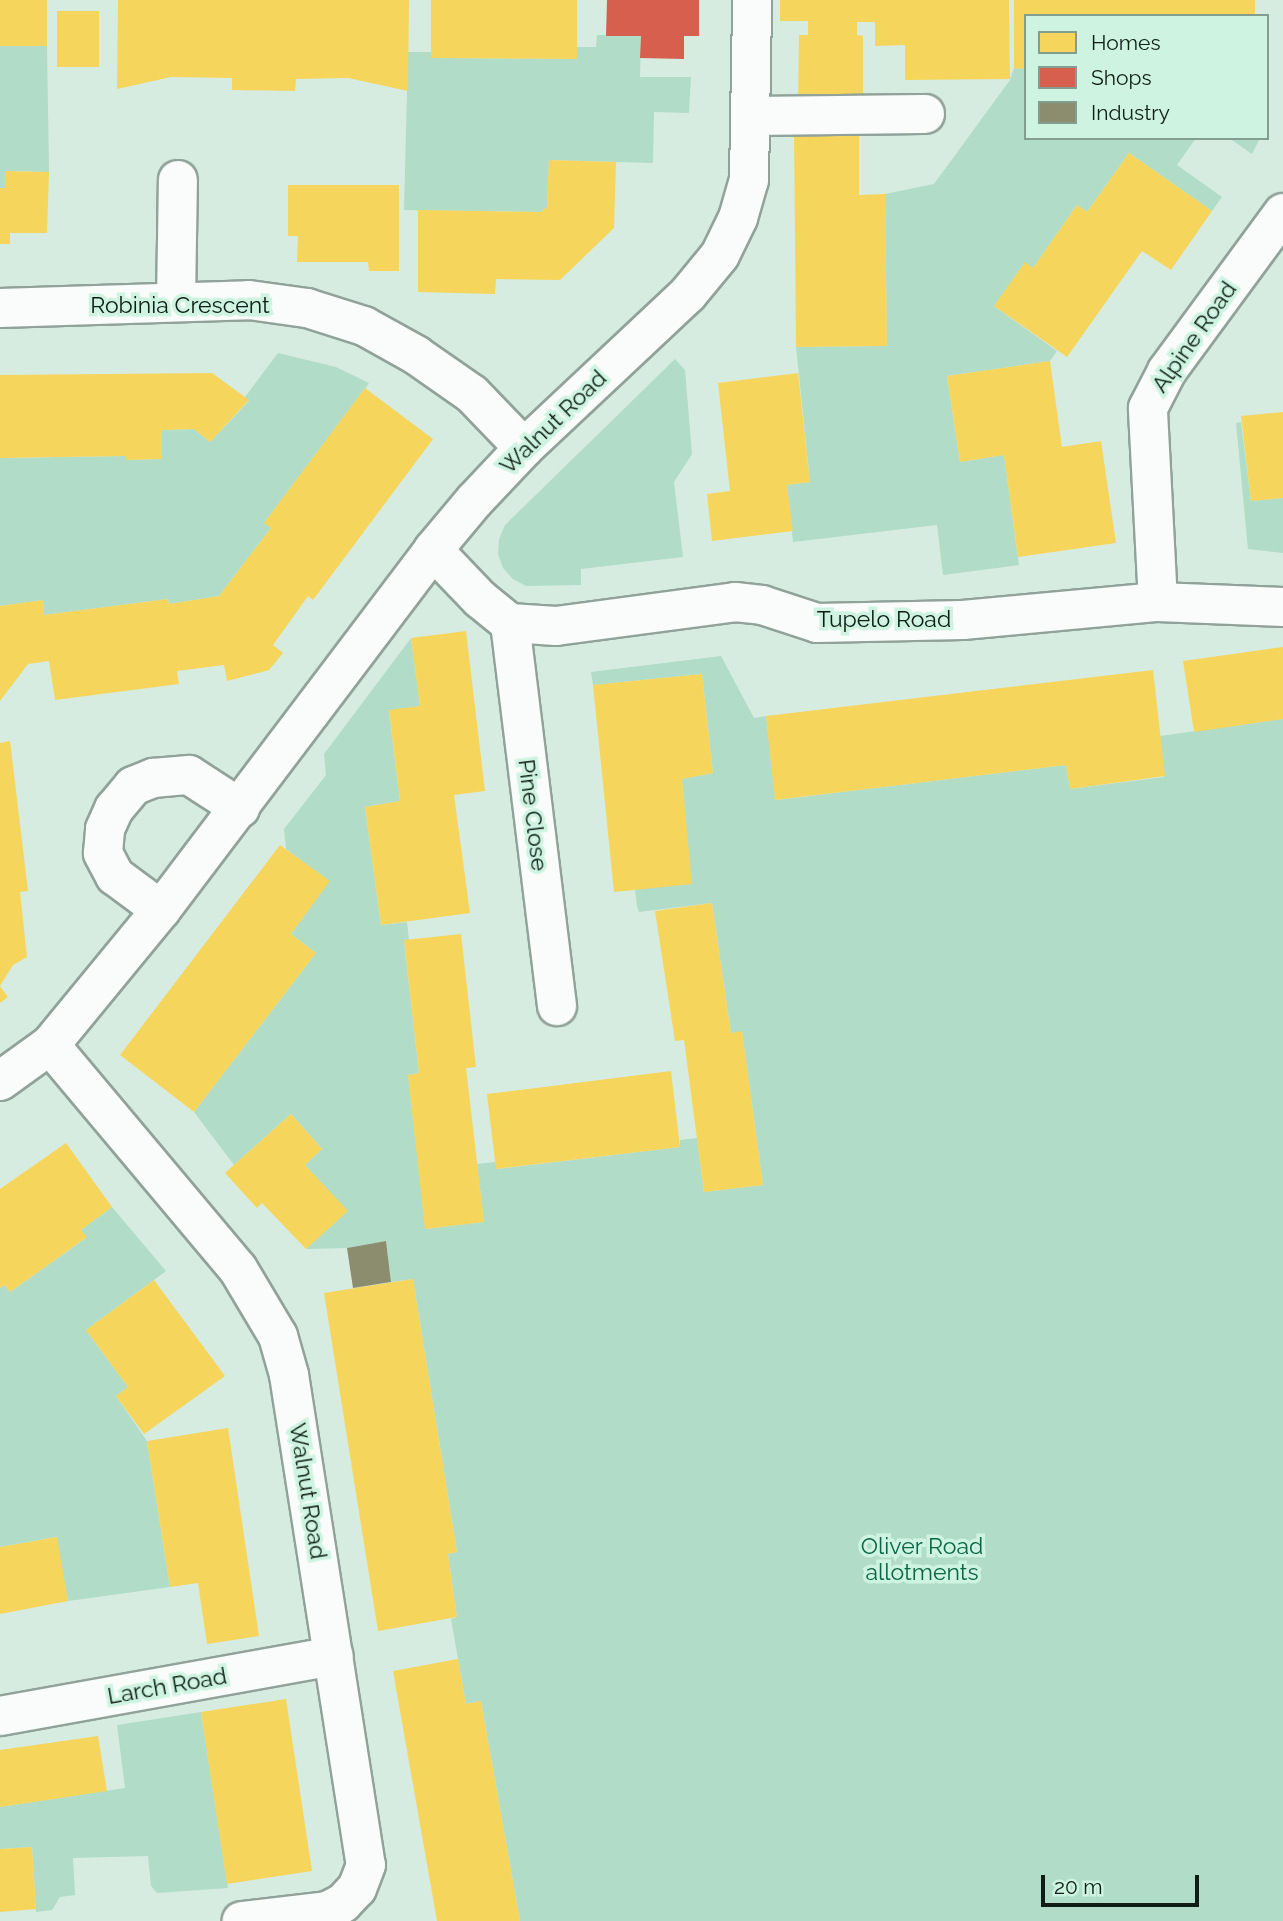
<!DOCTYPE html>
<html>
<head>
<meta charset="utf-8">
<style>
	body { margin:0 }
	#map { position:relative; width:1283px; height:1921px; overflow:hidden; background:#d6ece1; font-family:Raleway,sans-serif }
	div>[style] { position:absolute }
	.green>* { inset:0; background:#b1dcc7 }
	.homes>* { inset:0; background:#f6d55c }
	.shops>* { inset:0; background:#d6604d }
	.industry>* { inset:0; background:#8c8c6e }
	.roads { filter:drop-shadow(2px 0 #91a29a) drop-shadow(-2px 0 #91a29a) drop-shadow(0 2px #91a29a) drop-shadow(0 -2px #91a29a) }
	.minor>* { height:38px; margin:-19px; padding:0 19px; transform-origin:19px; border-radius:19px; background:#f9fcfa }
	span { translate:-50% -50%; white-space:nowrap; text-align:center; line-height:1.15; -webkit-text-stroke:7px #cef4e1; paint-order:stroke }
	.street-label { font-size:23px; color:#0e1d16 }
	.park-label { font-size:23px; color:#096647 }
	.legend { position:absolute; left:1024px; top:14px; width:245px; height:126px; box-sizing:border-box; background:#cef4e1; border:2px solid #819e90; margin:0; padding:9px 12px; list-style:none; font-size:21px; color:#0e1d16 }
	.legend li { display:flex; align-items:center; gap:14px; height:35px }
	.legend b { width:35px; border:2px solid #819e90 }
	.scale { position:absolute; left:1041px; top:1875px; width:158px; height:32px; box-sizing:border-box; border:4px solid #0e1d16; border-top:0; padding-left:9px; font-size:21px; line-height:24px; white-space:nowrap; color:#0e1d16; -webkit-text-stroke:5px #cef4e1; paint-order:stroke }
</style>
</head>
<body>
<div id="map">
	<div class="green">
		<i style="clip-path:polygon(597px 35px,641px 36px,640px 77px,691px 77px,689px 113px,654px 112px,653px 163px,549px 160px,547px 207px,541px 212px,404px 210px,408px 52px,431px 52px,431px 58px,576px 59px,577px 47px,596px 47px)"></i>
		<i style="clip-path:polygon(0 46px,47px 46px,49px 172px,6px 171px,5px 188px,0 188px)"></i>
		<i style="clip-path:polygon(1014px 68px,1026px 69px,1026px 138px,1196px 138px,1177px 165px,1222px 197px,1212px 211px,1129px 153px,1087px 212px,1077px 205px,1033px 268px,1025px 263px,994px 306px,1057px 351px,1050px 361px,947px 376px,960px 462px,1004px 455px,1019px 565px,943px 575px,937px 525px,793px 542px,787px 485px,810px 482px,796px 347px,887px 346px,885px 194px,934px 184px,1010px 80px)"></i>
		<i style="clip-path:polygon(1229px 138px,1260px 138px,1252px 154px)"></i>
		<i style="clip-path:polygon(278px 353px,336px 367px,369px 383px,265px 522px,271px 528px,219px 596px,169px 604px,168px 599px,44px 615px,43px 600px,0 606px,0 458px,126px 456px,126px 460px,162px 459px,162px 430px,194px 429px,210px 442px,249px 401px,245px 397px)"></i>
		<i style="clip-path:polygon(675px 359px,685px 370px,692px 454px,674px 482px,683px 557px,581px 569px,581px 585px,526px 586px,513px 579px,503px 568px,498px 554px,499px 539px,505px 525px)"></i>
		<i style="clip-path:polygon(1241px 422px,1251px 501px,1283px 498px,1283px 553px,1248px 549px,1236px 423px)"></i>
		<i style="clip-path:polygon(411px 638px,420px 706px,389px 711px,400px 801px,365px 807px,381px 925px,407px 922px,409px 940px,404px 941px,419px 1073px,408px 1075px,426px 1229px,484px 1222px,477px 1164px,495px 1162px,497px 1169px,680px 1147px,680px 1140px,697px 1138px,704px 1192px,763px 1185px,742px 1032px,731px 1033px,712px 903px,639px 912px,637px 906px,635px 890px,688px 848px,682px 779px,713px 773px,702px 674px,593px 685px,591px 672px,721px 656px,754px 718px,766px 716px,776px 800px,1066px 765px,1070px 789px,1164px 777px,1160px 736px,1283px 719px,1283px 1921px,520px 1921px,481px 1701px,466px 1704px,451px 1619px,457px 1617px,448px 1554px,457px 1552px,413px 1279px,391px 1282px,386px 1241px,347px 1248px,306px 1249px,347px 1211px,305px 1165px,322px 1149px,291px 1114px,234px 1165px,194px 1112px,316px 953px,291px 934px,329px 881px,286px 849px,284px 829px,326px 775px,324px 754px)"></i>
		<i style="clip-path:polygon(112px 1207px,166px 1271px,86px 1330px,128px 1387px,116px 1396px,147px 1441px,170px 1587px,68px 1601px,56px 1537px,0 1547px,0 1288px,5px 1285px,10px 1292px,86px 1238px,81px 1230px)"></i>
		<i style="clip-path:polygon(201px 1712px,228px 1888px,157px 1893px,151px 1886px,148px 1856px,73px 1858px,75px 1895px,60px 1897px,52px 1910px,36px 1912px,32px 1847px,0 1849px,0 1807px,125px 1788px,117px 1725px)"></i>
	</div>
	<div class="homes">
		<i style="clip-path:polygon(0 0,47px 0,47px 46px,0 46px)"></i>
		<i style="clip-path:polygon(118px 0,409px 0,408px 91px,348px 78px,296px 79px,295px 91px,232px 90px,232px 78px,171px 77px,117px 89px)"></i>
		<i style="clip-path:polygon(431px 0,577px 0,577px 59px,431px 58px)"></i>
		<i style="clip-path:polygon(780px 0,1009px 0,1010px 79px,905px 80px,905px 45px,875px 46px,875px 22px,857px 22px,857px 35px,863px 36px,863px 108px,798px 108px,799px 35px,808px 35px,808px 21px,780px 21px)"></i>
		<i style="clip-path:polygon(1014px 0,1255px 0,1255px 16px,1026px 16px,1026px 69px,1014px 68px)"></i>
		<i style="clip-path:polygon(57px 11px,99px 11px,99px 67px,57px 67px)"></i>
		<i style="clip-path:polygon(859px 131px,859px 195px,885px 194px,887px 346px,796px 347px,794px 132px)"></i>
		<i style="clip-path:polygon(1129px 153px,1212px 211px,1171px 270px,1142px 251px,1067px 357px,994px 306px,1025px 262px,1033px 268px,1077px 205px,1087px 212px)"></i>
		<i style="clip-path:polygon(549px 160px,616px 162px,614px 228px,560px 280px,496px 279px,495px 294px,418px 292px,418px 210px,541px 212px,547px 207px)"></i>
		<i style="clip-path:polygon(5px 171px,49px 172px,47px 233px,10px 233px,10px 244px,0 244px,0 188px,5px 188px)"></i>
		<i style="clip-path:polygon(288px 185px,399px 185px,399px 271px,369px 271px,368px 262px,297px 262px,298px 236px,288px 236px)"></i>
		<i style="clip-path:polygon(1050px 361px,1062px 447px,1101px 441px,1116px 543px,1018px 557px,1004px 455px,960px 462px,947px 376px)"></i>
		<i style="clip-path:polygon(212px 373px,249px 400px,210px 442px,194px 429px,162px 430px,162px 459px,126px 460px,126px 456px,0 458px,0 375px)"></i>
		<i style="clip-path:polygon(798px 373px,810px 482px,787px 485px,793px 531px,712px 541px,707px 494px,730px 491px,718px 383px)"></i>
		<i style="clip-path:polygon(365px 388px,433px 439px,313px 600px,308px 596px,273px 645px,283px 653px,269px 670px,227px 681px,224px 665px,177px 671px,179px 684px,55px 700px,49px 661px,28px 664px,0 701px,0 606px,43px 600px,44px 615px,168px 599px,169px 604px,219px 596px,271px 528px,264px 523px)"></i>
		<i style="clip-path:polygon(1283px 412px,1283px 498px,1251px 501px,1241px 416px)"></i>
		<i style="clip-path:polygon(466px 631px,485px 791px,454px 795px,470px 913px,381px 925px,365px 807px,400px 801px,389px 710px,420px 706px,411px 638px)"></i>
		<i style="clip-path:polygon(1283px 647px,1283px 719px,1194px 732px,1183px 661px)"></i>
		<i style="clip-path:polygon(1153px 670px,1165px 776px,1070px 789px,1066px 765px,775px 800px,766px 716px)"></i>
		<i style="clip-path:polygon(702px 674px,713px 773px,682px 779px,692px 884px,614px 892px,593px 685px)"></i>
		<i style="clip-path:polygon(10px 741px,28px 891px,20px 892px,27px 957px,13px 965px,0 986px,8px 997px,0 1003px,0 743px)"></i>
		<i style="clip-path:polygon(280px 845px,330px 881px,291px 934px,316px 953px,194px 1112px,120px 1055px)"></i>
		<i style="clip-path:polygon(712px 903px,731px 1033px,742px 1031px,763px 1185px,704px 1192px,684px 1040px,675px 1041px,655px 911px)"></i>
		<i style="clip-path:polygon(461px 934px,476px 1067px,466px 1068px,484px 1222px,425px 1229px,408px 1075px,419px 1073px,404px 940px)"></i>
		<i style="clip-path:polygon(671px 1071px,680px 1147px,496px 1169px,487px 1094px)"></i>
		<i style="clip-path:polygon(291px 1114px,322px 1149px,305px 1165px,348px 1211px,306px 1249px,262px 1203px,257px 1208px,225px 1173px)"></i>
		<i style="clip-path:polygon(66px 1143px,112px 1207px,81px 1230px,87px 1237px,10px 1292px,5px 1285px,0 1288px,0 1189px)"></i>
		<i style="clip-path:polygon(413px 1279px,457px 1552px,448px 1554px,457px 1617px,378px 1631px,324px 1293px)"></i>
		<i style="clip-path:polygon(154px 1280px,225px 1376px,144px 1434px,116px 1396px,128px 1387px,86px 1330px)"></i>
		<i style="clip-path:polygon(228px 1428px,259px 1636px,207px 1644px,198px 1583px,170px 1587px,147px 1441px)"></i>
		<i style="clip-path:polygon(57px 1537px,68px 1601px,0 1614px,0 1547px)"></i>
		<i style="clip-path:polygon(458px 1659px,466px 1704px,481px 1701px,520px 1921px,437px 1921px,393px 1671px)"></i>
		<i style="clip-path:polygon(286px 1699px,312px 1871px,227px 1884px,201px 1712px)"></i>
		<i style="clip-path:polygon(98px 1736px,107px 1791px,0 1807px,0 1750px)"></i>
		<i style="clip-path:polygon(32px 1847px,36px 1909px,0 1912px,0 1849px)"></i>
	</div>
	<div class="shops">
		<i style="clip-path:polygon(607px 0,699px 0,699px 36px,684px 36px,684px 59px,640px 58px,641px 36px,606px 36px)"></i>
	</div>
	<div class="industry">
		<i style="clip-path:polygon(386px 1241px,391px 1282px,353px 1288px,347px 1248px)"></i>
	</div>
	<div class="roads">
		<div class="minor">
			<i style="left:752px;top:116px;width:173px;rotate:-0.7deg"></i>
			<i style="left:176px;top:302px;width:122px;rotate:-89.1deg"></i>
			<i style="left:0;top:308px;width:249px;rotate:-1.8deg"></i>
			<i style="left:249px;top:300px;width:59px;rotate:7.9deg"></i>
			<i style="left:307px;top:308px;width:60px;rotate:17.5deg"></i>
			<i style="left:364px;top:326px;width:60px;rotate:29.1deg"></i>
			<i style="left:416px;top:355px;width:68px;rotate:34.9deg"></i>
			<i style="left:472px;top:394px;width:75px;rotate:46.1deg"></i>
			<i style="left:433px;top:550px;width:68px;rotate:46.2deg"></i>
			<i style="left:480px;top:599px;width:38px;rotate:39deg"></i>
			<i style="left:510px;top:623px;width:46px;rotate:3.7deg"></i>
			<i style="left:556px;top:626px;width:181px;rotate:-7.6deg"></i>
			<i style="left:735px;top:602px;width:27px;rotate:6deg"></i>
			<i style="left:762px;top:605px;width:58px;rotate:18.1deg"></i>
			<i style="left:817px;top:623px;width:146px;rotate:-1.2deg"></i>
			<i style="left:963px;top:620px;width:196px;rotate:-5.3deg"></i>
			<i style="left:1158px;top:602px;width:125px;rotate:2.3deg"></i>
			<i style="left:1158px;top:602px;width:194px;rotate:-93deg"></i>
			<i style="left:1148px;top:408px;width:42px;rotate:-62.8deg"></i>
			<i style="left:1167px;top:371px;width:196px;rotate:-53.7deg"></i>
			<i style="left:510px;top:623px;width:386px;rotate:83deg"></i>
			<i style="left:161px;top:910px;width:57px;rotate:-143.5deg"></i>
			<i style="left:115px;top:876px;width:26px;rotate:-118deg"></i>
			<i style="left:103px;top:853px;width:24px;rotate:-85deg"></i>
			<i style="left:105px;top:829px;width:22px;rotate:-66deg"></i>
			<i style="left:114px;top:809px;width:30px;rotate:-50deg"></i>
			<i style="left:133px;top:786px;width:22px;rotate:-22deg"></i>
			<i style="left:153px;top:778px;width:36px;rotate:-5deg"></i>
			<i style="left:189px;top:775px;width:61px;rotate:32.9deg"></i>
			<i style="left:50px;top:1045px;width:292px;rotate:50deg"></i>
			<i style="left:238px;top:1269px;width:78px;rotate:59.2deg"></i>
			<i style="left:278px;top:1336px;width:41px;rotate:74.2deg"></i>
			<i style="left:289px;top:1375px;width:496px;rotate:81.1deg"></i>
			<i style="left:366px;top:1865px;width:25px;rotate:111deg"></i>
			<i style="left:357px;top:1888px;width:21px;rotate:133deg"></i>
			<i style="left:343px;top:1903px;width:18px;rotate:153deg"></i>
			<i style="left:327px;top:1911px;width:86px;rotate:173.3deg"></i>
			<i style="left:0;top:1081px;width:62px;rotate:-35.8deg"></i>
			<i style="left:50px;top:1045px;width:175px;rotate:-50.6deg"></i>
			<i style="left:161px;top:910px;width:451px;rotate:-52.9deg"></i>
			<i style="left:433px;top:550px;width:64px;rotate:-50.1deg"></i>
			<i style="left:474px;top:501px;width:73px;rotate:-46.7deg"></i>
			<i style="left:524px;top:448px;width:225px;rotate:-43.2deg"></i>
			<i style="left:688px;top:294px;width:50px;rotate:-50.6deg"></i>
			<i style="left:720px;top:255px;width:41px;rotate:-64.1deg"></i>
			<i style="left:738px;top:218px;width:40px;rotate:-74deg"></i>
			<i style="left:749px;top:180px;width:180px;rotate:-89deg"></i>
			<i style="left:0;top:1716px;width:339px;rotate:-10.2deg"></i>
		</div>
	</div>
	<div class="street-label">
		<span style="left:180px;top:305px">Robinia Crescent</span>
		<span style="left:1194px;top:337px;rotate:-55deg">Alpine Road</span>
		<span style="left:553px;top:422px;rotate:-44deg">Walnut Road</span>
		<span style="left:884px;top:619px">Tupelo Road</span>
		<span style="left:533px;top:815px;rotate:83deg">Pine Close</span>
		<span style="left:308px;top:1491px;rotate:81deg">Walnut Road</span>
		<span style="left:167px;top:1686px;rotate:-10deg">Larch Road</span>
	</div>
	<div class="park-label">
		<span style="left:922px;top:1559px">Oliver Road<br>allotments</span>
	</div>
	<ul class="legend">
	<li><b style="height:19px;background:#f6d55c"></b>Homes</li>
	<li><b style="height:19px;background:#d6604d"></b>Shops</li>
	<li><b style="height:19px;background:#8c8c6e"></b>Industry</li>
	</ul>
	<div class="scale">20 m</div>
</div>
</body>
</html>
